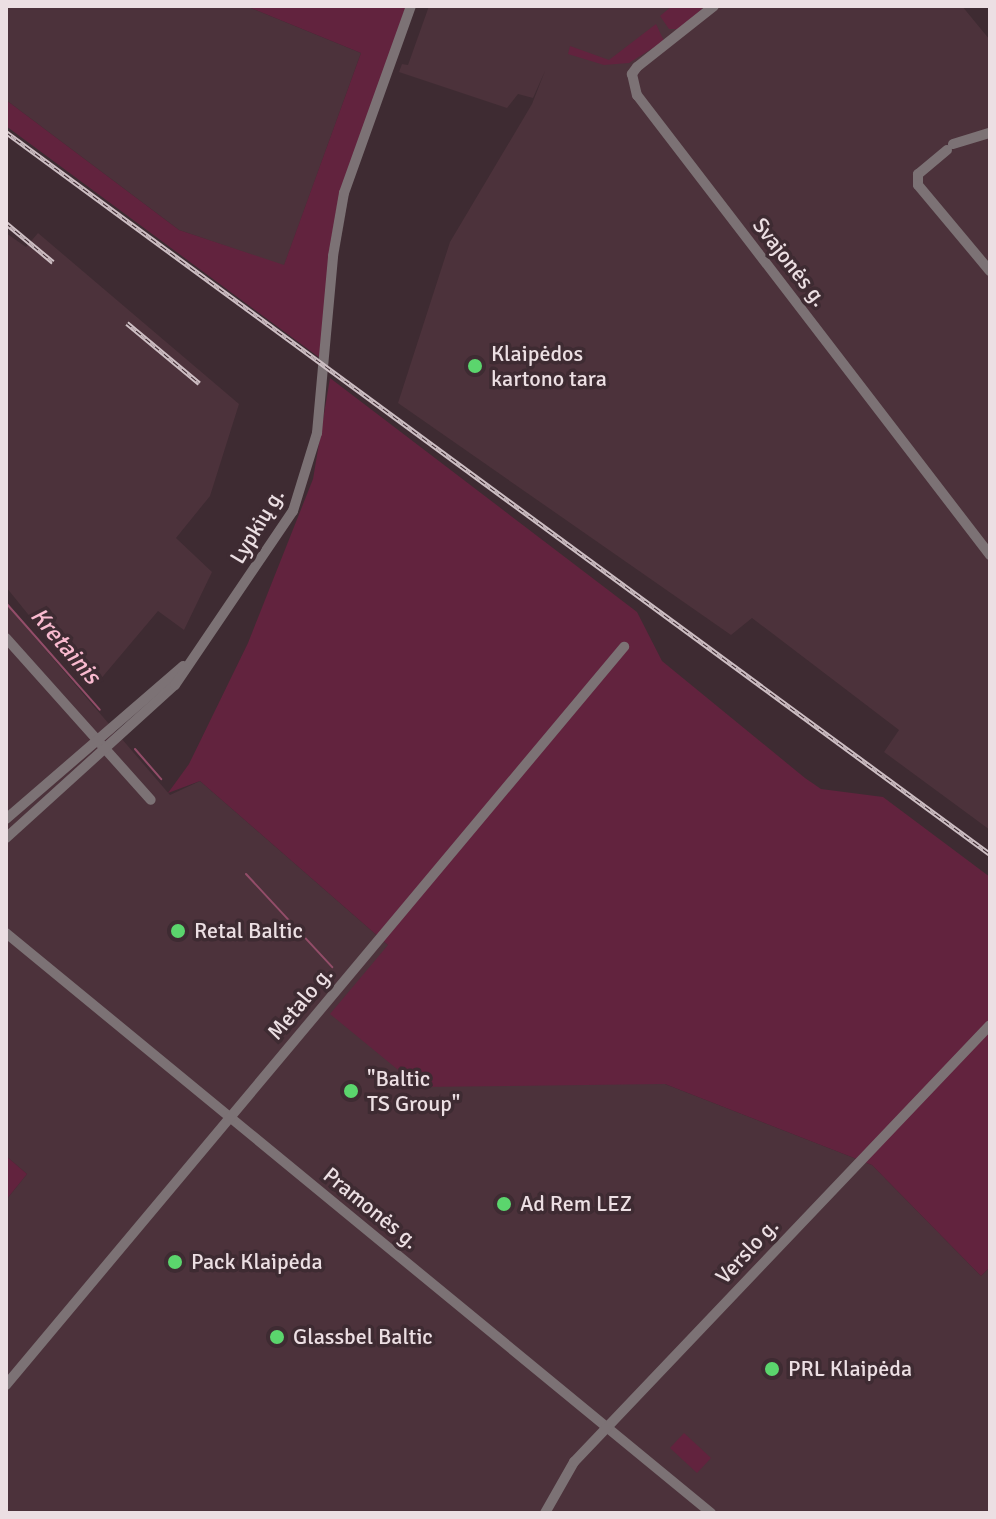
<!DOCTYPE html>
<html>
<head>
<meta charset="utf-8">
<style>
	body { margin:0 }
	#map { position:relative; width:996px; height:1519px; overflow:hidden; background:#3e2b32; font-family:Signika,sans-serif }
	div>[style] { position:absolute }
	.built>* { inset:0; background:#4c323b }
	.green>* { inset:0; background:#62233e }
	.stream>* { height:2px; margin:-1px; padding:0 1px; transform-origin:1px; border-radius:1px; background:#934d69 }
	.minor>* { height:10px; margin:-5px; padding:0 5px; transform-origin:5px; border-radius:5px; background:#7c7275 }
	.rail>* { height:5px; margin-top:-2.5px; transform-origin:0; background:repeating-linear-gradient(90deg,#3e2b32 0 6px,#cebfc4 0 12px); box-sizing:border-box; border-block:2px solid #cebfc4 }
	.dots>* { width:22px; height:22px; translate:-50% -50%; box-sizing:border-box; border:4px solid #3e2b32; border-radius:50% }
	span { translate:-50% -50%; white-space:nowrap; text-align:center; line-height:1.15; -webkit-text-stroke:7px #3e2b32; paint-order:stroke }
	.street-label { font-size:22px; color:#ecdfe3 }
	.poi-label { font-size:22px; color:#ecdfe3 }
	.left { translate:0 -50%; text-align:left }
	.water-label { font-size:24px; color:#f9bacf; font-style:italic }
	.frame { position:absolute; inset:0; border:8px solid #ecdfe3; pointer-events:none }
</style>
</head>
<body>
<div id="map">
	<div class="built">
		<i style="clip-path:polygon(6px 6px,246px 6px,361px 53px,284px 266px,179px 230px,6px 100px)"></i>
		<i style="clip-path:polygon(429px 6px,962px 6px,990px 40px,990px 830px,884px 752px,899px 730px,752px 618px,731px 635px,398px 403px,450px 242px,532px 104px,545px 71px,533px 98px,518px 94px,507px 108px,399px 72px,402px 64px,408px 65px)"></i>
		<i style="clip-path:polygon(6px 233px,26px 247px,38px 233px,239px 404px,210px 496px,176px 538px,212px 572px,184px 630px,158px 611px,99px 681px,44px 634px,6px 587px)"></i>
		<i style="clip-path:polygon(6px 604px,170px 795px,200px 781px,388px 945px,633px 1083px,665px 1084px,872px 1165px,981px 1276px,990px 1267px,990px 1513px,6px 1513px,6px 1200px,27px 1174px,6px 1156px)"></i>
	</div>
	<div class="green">
		<i style="clip-path:polygon(246px 6px,406px 6px,340px 195px,324px 361px,6px 126px,6px 100px,179px 230px,284px 265px,361px 53px)"></i>
		<i style="clip-path:polygon(672px 6px,675px 7px,705px 6px,680px 29px,669px 29px,660px 16px)"></i>
		<i style="clip-path:polygon(656px 24px,664px 41px,629px 63px,604px 65px,568px 54px,570px 46px,609px 60px)"></i>
		<i style="clip-path:polygon(330px 378px,637px 612px,662px 661px,805px 778px,821px 789px,883px 797px,990px 877px,990px 1267px,981px 1276px,872px 1165px,665px 1084px,419px 1087px,330px 1014px,388px 945px,200px 781px,168px 793px,189px 764px,248px 643px,313px 479px)"></i>
		<i style="clip-path:polygon(6px 1156px,27px 1174px,6px 1200px)"></i>
		<i style="clip-path:polygon(684px 1433px,711px 1458px,697px 1473px,670px 1448px)"></i>
	</div>
	<div class="stream">
		<i style="left:6px;top:603px;width:142px;rotate:48.7deg"></i>
		<i style="left:135px;top:749px;width:40px;rotate:49deg"></i>
		<i style="left:246px;top:874px;width:127px;rotate:47.2deg"></i>
	</div>
	<div class="minor">
		<i style="left:714px;top:6px;width:98px;rotate:141.6deg"></i>
		<i style="left:637px;top:67px;width:9px;rotate:126deg"></i>
		<i style="left:632px;top:74px;width:22px;rotate:77deg"></i>
		<i style="left:637px;top:95px;width:580px;rotate:52.5deg"></i>
		<i style="left:953px;top:144px;width:39px;rotate:-17deg"></i>
		<i style="left:947px;top:150px;width:38px;rotate:140deg"></i>
		<i style="left:918px;top:174px;width:11px;rotate:90deg"></i>
		<i style="left:918px;top:185px;width:112px;rotate:50.1deg"></i>
		<i style="left:6px;top:638px;width:217px;rotate:48.2deg"></i>
		<i style="left:6px;top:819px;width:234px;rotate:-40.8deg"></i>
		<i style="left:6px;top:838px;width:228px;rotate:-42.2deg"></i>
		<i style="left:175px;top:685px;width:210px;rotate:-55.9deg"></i>
		<i style="left:293px;top:511px;width:82px;rotate:-72.9deg"></i>
		<i style="left:317px;top:433px;width:178px;rotate:-84.8deg"></i>
		<i style="left:333px;top:256px;width:64px;rotate:-80.1deg"></i>
		<i style="left:344px;top:193px;width:199px;rotate:-70.3deg"></i>
		<i style="left:6px;top:933px;width:913px;rotate:39.44deg"></i>
		<i style="left:6px;top:1385px;width:963px;rotate:-50.06deg"></i>
		<i style="left:545px;top:1513px;width:59px;rotate:-60.4deg"></i>
		<i style="left:574px;top:1462px;width:603px;rotate:-46.41deg"></i>
	</div>
	<div class="rail">
		<i style="left:6px;top:132px;width:1220px;rotate:36.27deg"></i>
		<i style="left:6px;top:223px;width:61px;rotate:39.7deg"></i>
		<i style="left:127px;top:323px;width:94px;rotate:39.8deg"></i>
	</div>
	<div class="dots">
		<i style="left:475px;top:366px;background:#5bd56d"></i>
		<i style="left:178px;top:931px;background:#5bd56d"></i>
		<i style="left:351px;top:1091px;background:#5bd56d"></i>
		<i style="left:504px;top:1204px;background:#5bd56d"></i>
		<i style="left:175px;top:1262px;background:#5bd56d"></i>
		<i style="left:277px;top:1337px;background:#5bd56d"></i>
		<i style="left:772px;top:1369px;background:#5bd56d"></i>
	</div>
	<div class="street-label">
		<span style="left:790px;top:262px;rotate:52deg">Svajonės g.</span>
		<span style="left:257px;top:526px;rotate:-59deg">Lypkių g.</span>
		<span style="left:300px;top:1003px;rotate:-50deg">Metalo g.</span>
		<span style="left:371px;top:1208px;rotate:39deg">Pramonės g.</span>
		<span style="left:747px;top:1251px;rotate:-47deg">Verslo g.</span>
	</div>
	<div class="poi-label">
		<span class="left" style="left:491px;top:366px">Klaipėdos<br>kartono tara</span>
		<span class="left" style="left:194px;top:931px">Retal Baltic</span>
		<span class="left" style="left:367px;top:1091px">"Baltic<br>TS Group"</span>
		<span class="left" style="left:520px;top:1204px">Ad Rem LEZ</span>
		<span class="left" style="left:191px;top:1262px">Pack Klaipėda</span>
		<span class="left" style="left:293px;top:1337px">Glassbel Baltic</span>
		<span class="left" style="left:788px;top:1369px">PRL Klaipėda</span>
	</div>
	<div class="water-label">
		<span style="left:65px;top:646px;rotate:49deg">Kretainis</span>
	</div>
	<div class="frame"></div>
</div>
</body>
</html>
